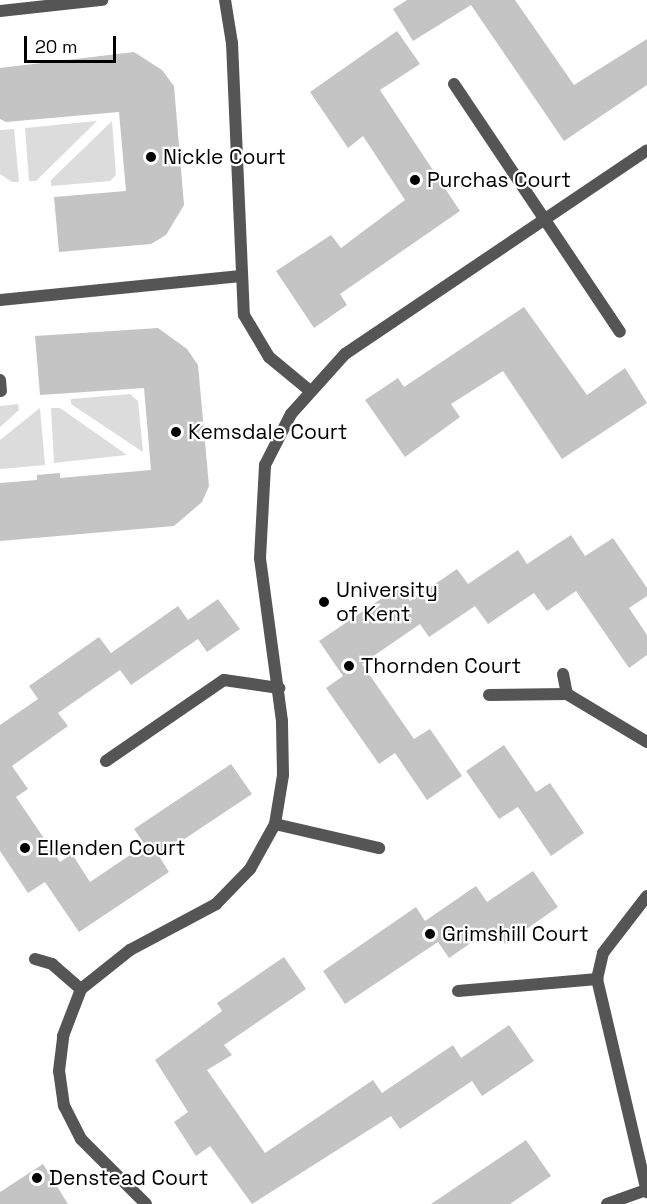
<!DOCTYPE html>
<html>
<head>
<meta charset="utf-8">
<style>
	body { margin:0 }
	#map { position:relative; width:647px; height:1204px; overflow:hidden; background:#fff; font-family:"Space Grotesk",sans-serif }
	div>[style] { position:absolute }
	.green>* { inset:0; background:#dcdcdc }
	.building>* { inset:0; background:#c4c4c4 }
	.street>* { height:12px; margin:-6px; padding:0 6px; transform-origin:6px; border-radius:6px; background:#555 }
	.dots>* { width:16px; height:16px; translate:-50% -50%; box-sizing:border-box; border:3px solid #fff; border-radius:50% }
	span { translate:-50% -50%; white-space:nowrap; text-align:center; line-height:1.15; -webkit-text-stroke:4.5px #fff; paint-order:stroke }
	.poi-label { font-size:21px; color:#000 }
	.left { translate:0 -50%; text-align:left }
	.scale { position:absolute; left:24px; top:36px; width:92px; height:27px; box-sizing:border-box; border:3px solid #000; border-top:0; padding-left:8px; font-size:18px; line-height:21px; white-space:nowrap; color:#000; -webkit-text-stroke:4px #fff; paint-order:stroke }
</style>
</head>
<body>
<div id="map">
	<div class="green">
		<i style="clip-path:polygon(97px 121px,36px 181px,29px 181px,25px 128px)"></i>
		<i style="clip-path:polygon(112px 121px,116px 175px,110px 181px,51px 186px,51px 180px)"></i>
		<i style="clip-path:polygon(14px 129px,19px 182px,12px 182px,0 174px,0 130px)"></i>
		<i style="clip-path:polygon(130px 394px,138px 401px,143px 452px,71px 404px,71px 399px)"></i>
		<i style="clip-path:polygon(18px 404px,19px 410px,0 427px,0 406px)"></i>
		<i style="clip-path:polygon(40px 408px,45px 465px,0 469px,0 440px)"></i>
		<i style="clip-path:polygon(51px 408px,60px 408px,127px 455px,54px 463px)"></i>
	</div>
	<div class="building">
		<i style="clip-path:polygon(407px 0,515px 0,574px 85px,647px 39px,647px 85px,564px 141px,471px 5px,413px 41px,393px 9px)"></i>
		<i style="clip-path:polygon(397px 31px,420px 64px,380px 90px,460px 211px,340px 294px,347px 305px,314px 328px,276px 271px,331px 235px,341px 248px,405px 200px,363px 136px,348px 148px,310px 92px)"></i>
		<i style="clip-path:polygon(134px 52px,162px 70px,174px 86px,184px 205px,166px 235px,151px 244px,59px 252px,54px 197px,126px 191px,119px 112px,6px 122px,0 119px,0 68px)"></i>
		<i style="clip-path:polygon(524px 307px,587px 395px,625px 368px,647px 403px,562px 459px,503px 371px,451px 404px,460px 417px,405px 457px,365px 400px,398px 378px,404px 387px)"></i>
		<i style="clip-path:polygon(158px 328px,187px 349px,198px 365px,209px 486px,202px 502px,174px 526px,0 541px,0 483px,37px 480px,37px 475px,60px 473px,60px 478px,151px 470px,144px 388px,40px 395px,35px 336px)"></i>
		<i style="clip-path:polygon(571px 535px,585px 556px,613px 538px,647px 588px,647px 596px,629px 608px,647px 635px,647px 655px,629px 668px,576px 591px,547px 611px,534px 593px,488px 624px,475px 606px,429px 637px,420px 624px,362px 664px,414px 739px,430px 729px,462px 776px,427px 800px,395px 753px,379px 764px,326px 688px,343px 676px,319px 641px,400px 586px,410px 601px,457px 569px,468px 584px,518px 550px,527px 564px)"></i>
		<i style="clip-path:polygon(218px 599px,240px 629px,207px 652px,198px 639px,131px 685px,120px 670px,58px 713px,68px 726px,12px 766px,28px 789px,16px 797px,60px 862px,72px 854px,90px 882px,145px 845px,134px 829px,231px 764px,252px 794px,159px 856px,169px 872px,79px 932px,45px 882px,28px 893px,0 851px,0 725px,38px 699px,29px 686px,99px 637px,111px 653px,178px 606px,188px 620px)"></i>
		<i style="clip-path:polygon(504px 745px,536px 792px,550px 783px,584px 833px,551px 856px,518px 807px,499px 819px,466px 771px)"></i>
		<i style="clip-path:polygon(533px 871px,558px 907px,505px 944px,494px 927px,449px 958px,438px 942px,345px 1004px,323px 971px,416px 907px,425px 921px,476px 886px,487px 902px)"></i>
		<i style="clip-path:polygon(284px 957px,306px 989px,224px 1045px,232px 1055px,207px 1070px,265px 1153px,373px 1080px,382px 1093px,453px 1045px,461px 1058px,509px 1025px,534px 1061px,482px 1096px,472px 1081px,400px 1129px,391px 1116px,252px 1204px,210px 1146px,196px 1156px,174px 1122px,188px 1112px,155px 1060px,222px 1011px,217px 1003px)"></i>
		<i style="clip-path:polygon(526px 1140px,551px 1176px,510px 1204px,431px 1204px)"></i>
		<i style="clip-path:polygon(43px 1164px,68px 1204px,0 1204px,0 1192px)"></i>
	</div>
	<div class="street">
		<i style="left:225px;top:0;width:44px;rotate:80.8deg"></i>
		<i style="left:232px;top:43px;width:272px;rotate:87.5deg"></i>
		<i style="left:244px;top:315px;width:49px;rotate:59.2deg"></i>
		<i style="left:269px;top:357px;width:52px;rotate:39.5deg"></i>
		<i style="left:0;top:11px;width:103px;rotate:-6.2deg"></i>
		<i style="left:454px;top:84px;width:298px;rotate:56.2deg"></i>
		<i style="left:0;top:300px;width:242px;rotate:-5.7deg"></i>
		<i style="left:0;top:380px;width:11px;rotate:85deg"></i>
		<i style="left:563px;top:674px;width:20px;rotate:79deg"></i>
		<i style="left:489px;top:695px;width:78px;rotate:-0.7deg"></i>
		<i style="left:567px;top:694px;width:93px;rotate:31deg"></i>
		<i style="left:106px;top:761px;width:143px;rotate:-34.5deg"></i>
		<i style="left:224px;top:680px;width:56px;rotate:8.3deg"></i>
		<i style="left:275px;top:824px;width:107px;rotate:13deg"></i>
		<i style="left:647px;top:896px;width:72px;rotate:127.7deg"></i>
		<i style="left:603px;top:953px;width:27px;rotate:103deg"></i>
		<i style="left:597px;top:979px;width:219px;rotate:76.8deg"></i>
		<i style="left:35px;top:959px;width:18px;rotate:16deg"></i>
		<i style="left:52px;top:964px;width:38px;rotate:41deg"></i>
		<i style="left:458px;top:991px;width:140px;rotate:-4.9deg"></i>
		<i style="left:146px;top:1204px;width:92px;rotate:-135deg"></i>
		<i style="left:81px;top:1139px;width:37px;rotate:-117deg"></i>
		<i style="left:64px;top:1106px;width:35px;rotate:-98deg"></i>
		<i style="left:59px;top:1071px;width:35px;rotate:-83deg"></i>
		<i style="left:63px;top:1036px;width:50px;rotate:-69deg"></i>
		<i style="left:81px;top:989px;width:63px;rotate:-38.5deg"></i>
		<i style="left:130px;top:950px;width:98px;rotate:-28.1deg"></i>
		<i style="left:216px;top:904px;width:49px;rotate:-45.8deg"></i>
		<i style="left:250px;top:869px;width:51px;rotate:-60.9deg"></i>
		<i style="left:275px;top:824px;width:50px;rotate:-80.7deg"></i>
		<i style="left:283px;top:775px;width:54px;rotate:-91.1deg"></i>
		<i style="left:282px;top:721px;width:164px;rotate:-97.7deg"></i>
		<i style="left:260px;top:558px;width:93px;rotate:-86.9deg"></i>
		<i style="left:265px;top:465px;width:57px;rotate:-63deg"></i>
		<i style="left:291px;top:414px;width:81px;rotate:-48deg"></i>
		<i style="left:345px;top:354px;width:364px;rotate:-34deg"></i>
		<i style="left:607px;top:1204px;width:41px;rotate:-19.7deg"></i>
	</div>
	<div class="dots">
		<i style="left:151px;top:157px;background:#000"></i>
		<i style="left:415px;top:180px;background:#000"></i>
		<i style="left:176px;top:432px;background:#000"></i>
		<i style="left:324px;top:602px;background:#000"></i>
		<i style="left:349px;top:666px;background:#000"></i>
		<i style="left:25px;top:848px;background:#000"></i>
		<i style="left:430px;top:934px;background:#000"></i>
		<i style="left:37px;top:1178px;background:#000"></i>
	</div>
	<div class="poi-label">
		<span class="left" style="left:163px;top:157px">Nickle Court</span>
		<span class="left" style="left:427px;top:180px">Purchas Court</span>
		<span class="left" style="left:188px;top:432px">Kemsdale Court</span>
		<span class="left" style="left:336px;top:602px">University<br>of Kent</span>
		<span class="left" style="left:361px;top:666px">Thornden Court</span>
		<span class="left" style="left:37px;top:848px">Ellenden Court</span>
		<span class="left" style="left:442px;top:934px">Grimshill Court</span>
		<span class="left" style="left:49px;top:1178px">Denstead Court</span>
	</div>
	<div class="scale">20 m</div>
</div>
</body>
</html>
